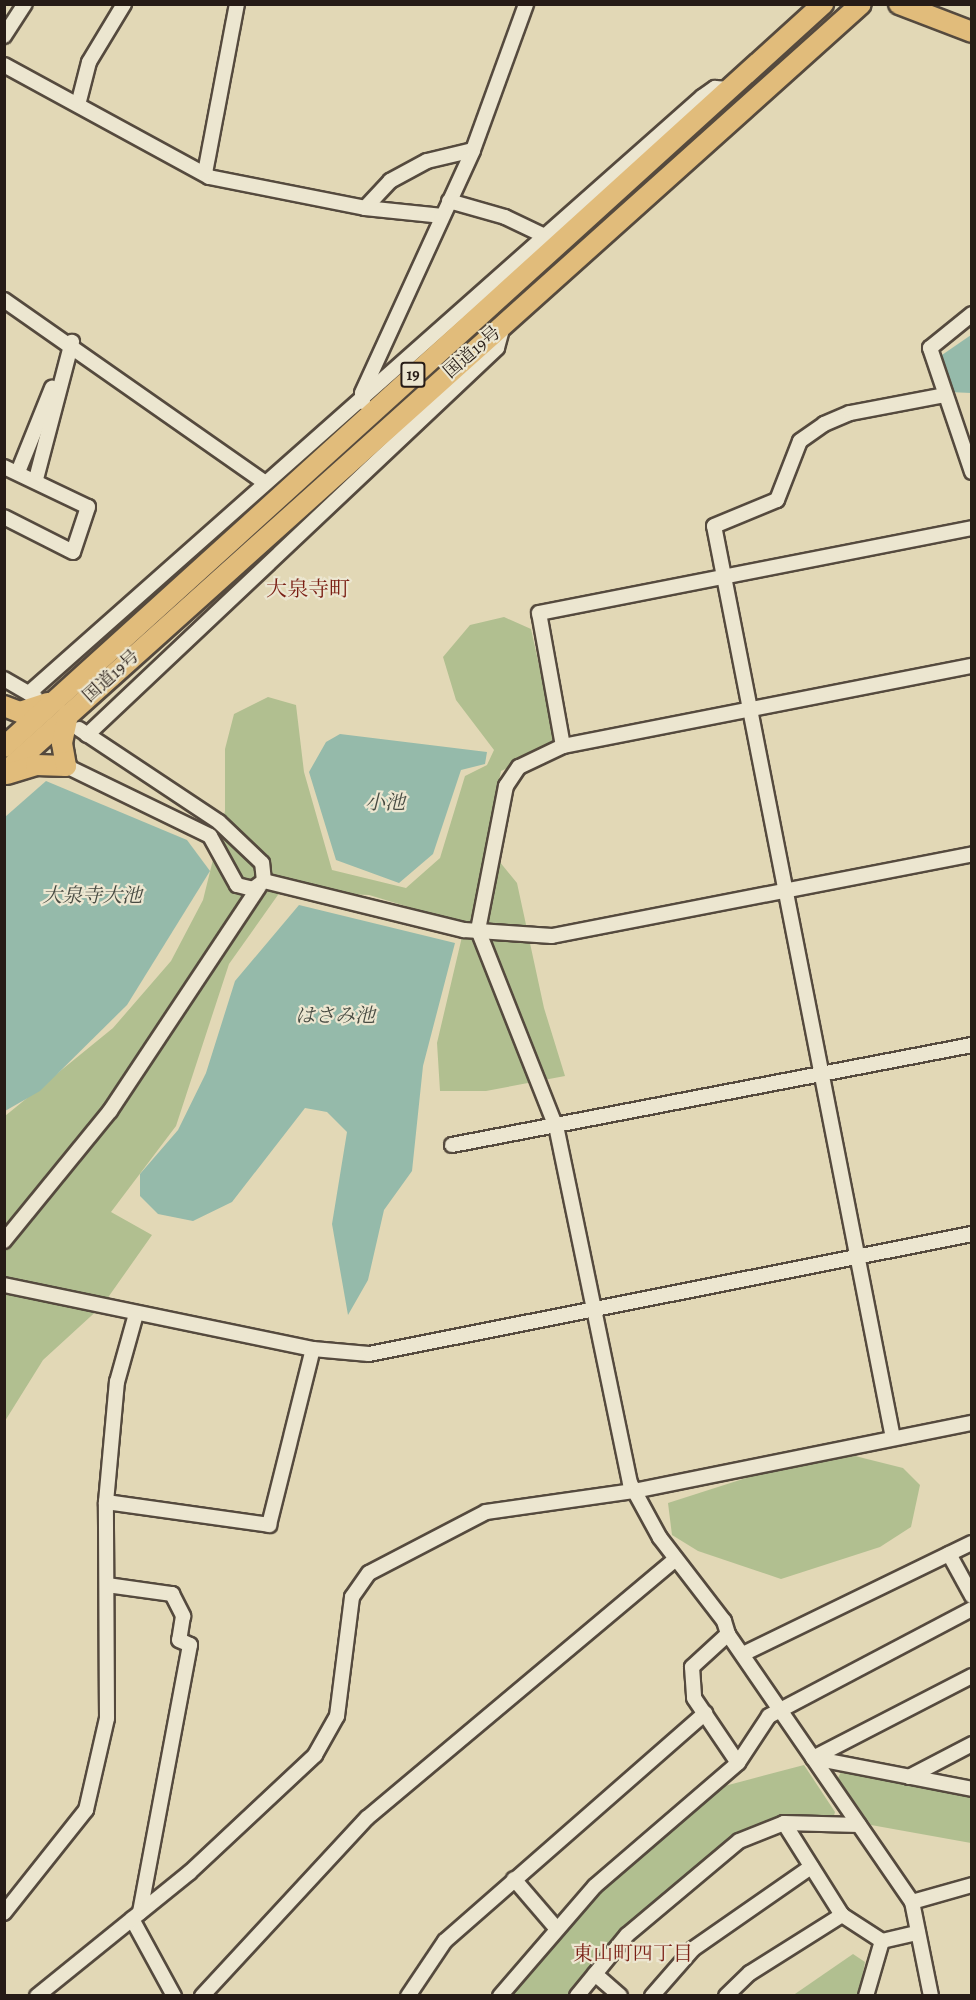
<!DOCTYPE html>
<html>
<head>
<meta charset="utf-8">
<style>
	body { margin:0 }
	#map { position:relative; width:976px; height:2000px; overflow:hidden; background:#e2d8b6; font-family:Alegreya,"Noto Serif JP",serif }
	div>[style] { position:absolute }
	.green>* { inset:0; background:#b1bf90 }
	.water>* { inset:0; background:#95baaa }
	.roads { filter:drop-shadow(2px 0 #554a3e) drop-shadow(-2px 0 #554a3e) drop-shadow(0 2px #554a3e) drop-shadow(0 -2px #554a3e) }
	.minor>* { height:14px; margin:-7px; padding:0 7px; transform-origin:7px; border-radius:7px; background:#ece6d0 }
	.highway>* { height:20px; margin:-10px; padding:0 10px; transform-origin:10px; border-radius:10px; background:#e1bc7b }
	span { translate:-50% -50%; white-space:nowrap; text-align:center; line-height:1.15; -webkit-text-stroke:4.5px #ece6d0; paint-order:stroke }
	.shield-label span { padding:2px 4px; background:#ece6d0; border:2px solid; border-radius:4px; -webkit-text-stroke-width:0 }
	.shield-label { font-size:16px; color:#261b16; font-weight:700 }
	.street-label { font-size:18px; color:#261b16 }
	.water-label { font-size:20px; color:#474b42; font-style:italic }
	.neighbourhood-label { font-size:20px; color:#7a1f14 }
	.quarter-label { font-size:21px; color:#7a1f14 }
	.frame { position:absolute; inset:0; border:6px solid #261b16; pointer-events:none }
</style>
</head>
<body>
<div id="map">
	<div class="green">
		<i style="clip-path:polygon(504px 617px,531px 629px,557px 746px,501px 771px,486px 845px,517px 883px,544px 1008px,565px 1076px,486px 1091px,440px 1091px,437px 1043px,465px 924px,369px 895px,280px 892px,229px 964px,176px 1126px,111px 1212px,152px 1235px,102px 1306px,43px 1360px,5px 1421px,5px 1116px,113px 1028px,171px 961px,203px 900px,225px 811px,225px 749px,234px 714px,268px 697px,296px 705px,304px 772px,332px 870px,406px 888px,440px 858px,465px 776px,487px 765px,494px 750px,456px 700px,443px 657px,470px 625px)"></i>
		<i style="clip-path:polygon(855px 1456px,903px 1468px,920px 1485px,911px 1527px,880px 1547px,781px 1579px,698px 1551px,672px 1535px,668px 1503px,777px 1468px)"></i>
		<i style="clip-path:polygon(804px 1765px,835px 1812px,833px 1819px,787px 1816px,753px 1826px,571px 1995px,507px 1996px,595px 1892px,717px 1788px)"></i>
		<i style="clip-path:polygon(842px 1770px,971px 1794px,971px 1843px,871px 1825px,838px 1778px)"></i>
		<i style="clip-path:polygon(853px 1954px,865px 1962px,859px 1995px,792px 1996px)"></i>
	</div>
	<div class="water">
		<i style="clip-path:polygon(971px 335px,971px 393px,949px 392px,939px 357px)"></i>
		<i style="clip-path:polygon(340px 734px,487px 752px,485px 764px,461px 770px,433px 854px,399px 883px,336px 860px,309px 772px,326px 742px)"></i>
		<i style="clip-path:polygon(46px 781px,187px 840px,210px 871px,127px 1005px,40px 1091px,5px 1111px,5px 817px)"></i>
		<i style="clip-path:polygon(299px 905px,455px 943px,423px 1066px,412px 1171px,384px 1210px,368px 1280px,348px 1315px,332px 1224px,347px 1132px,327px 1112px,305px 1108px,232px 1202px,193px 1221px,158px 1214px,140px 1196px,140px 1174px,178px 1130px,206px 1073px,235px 981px)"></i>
	</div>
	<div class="roads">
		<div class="minor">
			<i style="left:4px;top:36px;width:38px;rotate:-57deg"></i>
			<i style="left:4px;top:65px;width:234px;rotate:28.6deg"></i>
			<i style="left:209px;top:177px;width:159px;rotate:11.2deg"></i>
			<i style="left:365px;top:208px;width:78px;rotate:5.9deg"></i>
			<i style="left:79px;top:101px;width:40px;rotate:-75.6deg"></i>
			<i style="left:89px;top:62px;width:68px;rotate:-58.9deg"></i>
			<i style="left:205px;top:173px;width:172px;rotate:-79.3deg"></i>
			<i style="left:449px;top:201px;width:58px;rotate:15.9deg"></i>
			<i style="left:505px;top:217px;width:47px;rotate:25.5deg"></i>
			<i style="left:365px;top:208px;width:37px;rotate:-47deg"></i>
			<i style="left:390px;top:181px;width:42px;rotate:-28.4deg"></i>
			<i style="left:427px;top:161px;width:47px;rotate:-13.4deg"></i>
			<i style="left:4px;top:300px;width:317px;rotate:35deg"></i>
			<i style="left:972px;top:314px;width:54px;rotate:141deg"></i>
			<i style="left:930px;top:348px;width:131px;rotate:71.3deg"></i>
			<i style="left:363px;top:402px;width:9px;rotate:-96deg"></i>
			<i style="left:362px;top:393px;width:267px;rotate:-65.4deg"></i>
			<i style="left:473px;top:150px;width:155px;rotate:-70deg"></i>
			<i style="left:4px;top:467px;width:93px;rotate:25.5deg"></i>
			<i style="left:88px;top:507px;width:47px;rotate:108.4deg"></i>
			<i style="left:73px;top:552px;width:77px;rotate:-153.1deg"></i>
			<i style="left:18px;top:472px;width:91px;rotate:-68deg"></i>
			<i style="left:36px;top:479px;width:142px;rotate:-75.3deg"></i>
			<i style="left:4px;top:679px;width:36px;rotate:30deg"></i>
			<i style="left:29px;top:693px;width:899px;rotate:-41.53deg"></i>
			<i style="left:702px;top:97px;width:16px;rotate:-35deg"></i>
			<i style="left:715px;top:88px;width:14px;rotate:4deg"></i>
			<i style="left:87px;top:735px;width:564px;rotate:-43.35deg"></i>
			<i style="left:497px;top:348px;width:24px;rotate:-75deg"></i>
			<i style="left:563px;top:746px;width:135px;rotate:-100.2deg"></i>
			<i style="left:539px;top:613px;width:441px;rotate:-11.1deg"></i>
			<i style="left:66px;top:766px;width:160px;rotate:25.9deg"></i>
			<i style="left:210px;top:836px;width:56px;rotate:61.1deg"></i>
			<i style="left:237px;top:885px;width:16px;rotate:14deg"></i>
			<i style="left:253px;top:889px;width:14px;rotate:-36deg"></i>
			<i style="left:264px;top:881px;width:18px;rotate:-96deg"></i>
			<i style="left:262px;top:863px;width:59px;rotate:-136.4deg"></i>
			<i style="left:219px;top:822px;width:168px;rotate:-146.4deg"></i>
			<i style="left:264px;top:881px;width:206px;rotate:13.8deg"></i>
			<i style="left:464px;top:930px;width:88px;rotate:3.9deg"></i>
			<i style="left:552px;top:936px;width:428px;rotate:-11deg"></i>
			<i style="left:452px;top:1145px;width:530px;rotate:-10.89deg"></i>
			<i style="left:4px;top:1241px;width:168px;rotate:-50.8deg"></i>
			<i style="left:110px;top:1111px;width:269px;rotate:-56.4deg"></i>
			<i style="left:4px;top:1285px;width:316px;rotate:11.7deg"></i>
			<i style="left:313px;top:1349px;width:56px;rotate:5.1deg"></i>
			<i style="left:369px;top:1354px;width:615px;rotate:-11.26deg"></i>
			<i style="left:893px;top:1438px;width:929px;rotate:-101.1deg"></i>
			<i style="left:714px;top:526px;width:68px;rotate:-22.4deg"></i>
			<i style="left:777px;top:500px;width:63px;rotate:-68.7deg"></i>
			<i style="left:800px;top:441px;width:29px;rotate:-35deg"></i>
			<i style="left:824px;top:424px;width:28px;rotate:-23deg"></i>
			<i style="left:850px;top:413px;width:97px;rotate:-10.7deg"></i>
			<i style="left:106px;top:1502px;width:165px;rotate:8deg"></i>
			<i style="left:269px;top:1525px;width:181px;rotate:-76deg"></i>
			<i style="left:949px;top:1554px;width:48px;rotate:61.3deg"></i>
			<i style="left:107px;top:1585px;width:66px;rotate:7.9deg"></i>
			<i style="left:172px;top:1594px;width:25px;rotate:63deg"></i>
			<i style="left:183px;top:1616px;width:24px;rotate:99deg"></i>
			<i style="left:179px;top:1640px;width:12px;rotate:24deg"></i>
			<i style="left:190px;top:1645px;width:272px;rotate:100.6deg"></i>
			<i style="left:728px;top:1634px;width:49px;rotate:137.5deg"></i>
			<i style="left:692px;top:1667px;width:31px;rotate:86deg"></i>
			<i style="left:694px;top:1698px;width:78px;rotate:55.9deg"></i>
			<i style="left:743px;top:1654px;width:254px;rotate:-25.9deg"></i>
			<i style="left:813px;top:1758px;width:179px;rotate:-27.3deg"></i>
			<i style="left:813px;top:1758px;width:162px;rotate:11deg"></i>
			<i style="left:909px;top:1777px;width:71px;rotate:-27.6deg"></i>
			<i style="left:784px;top:1823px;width:109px;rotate:57.8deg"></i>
			<i style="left:842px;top:1915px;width:48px;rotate:33deg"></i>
			<i style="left:882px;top:1941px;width:37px;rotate:-13deg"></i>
			<i style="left:514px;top:1879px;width:65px;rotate:49.4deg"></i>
			<i style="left:912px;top:1902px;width:62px;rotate:-15.8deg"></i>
			<i style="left:4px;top:1913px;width:132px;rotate:-51.5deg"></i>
			<i style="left:86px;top:1810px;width:94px;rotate:-77.1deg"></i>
			<i style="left:107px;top:1718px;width:216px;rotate:-90.3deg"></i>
			<i style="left:106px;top:1502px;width:121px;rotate:-84.8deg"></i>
			<i style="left:117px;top:1382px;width:71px;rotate:-74.4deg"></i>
			<i style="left:132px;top:1919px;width:88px;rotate:61.4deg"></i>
			<i style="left:595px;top:1974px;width:33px;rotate:41deg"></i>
			<i style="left:37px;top:1996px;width:196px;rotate:-39deg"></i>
			<i style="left:189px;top:1873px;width:173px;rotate:-43.1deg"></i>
			<i style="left:315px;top:1755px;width:45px;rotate:-60.6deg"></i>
			<i style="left:337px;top:1716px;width:120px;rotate:-82.8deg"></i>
			<i style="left:352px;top:1597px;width:29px;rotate:-55deg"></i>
			<i style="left:369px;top:1573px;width:132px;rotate:-27.5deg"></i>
			<i style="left:486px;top:1512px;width:149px;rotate:-8.1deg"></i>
			<i style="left:634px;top:1491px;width:345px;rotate:-11.4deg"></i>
			<i style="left:202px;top:1996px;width:243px;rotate:-47.2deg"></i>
			<i style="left:367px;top:1818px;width:402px;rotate:-40deg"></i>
			<i style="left:408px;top:1996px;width:66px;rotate:-56.1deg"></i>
			<i style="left:445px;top:1941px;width:346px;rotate:-41.2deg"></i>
			<i style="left:500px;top:1996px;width:145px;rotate:-49.2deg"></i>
			<i style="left:595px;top:1886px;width:189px;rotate:-40.7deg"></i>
			<i style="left:738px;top:1763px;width:56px;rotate:-56.6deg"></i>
			<i style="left:769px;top:1716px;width:229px;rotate:-27.8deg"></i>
			<i style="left:577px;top:1996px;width:79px;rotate:-50.7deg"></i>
			<i style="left:627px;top:1935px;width:146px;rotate:-40deg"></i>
			<i style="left:739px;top:1841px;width:48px;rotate:-21.8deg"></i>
			<i style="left:784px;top:1823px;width:75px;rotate:1.5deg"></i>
			<i style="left:652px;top:1996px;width:62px;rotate:-48.9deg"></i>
			<i style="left:693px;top:1949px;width:144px;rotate:-34.8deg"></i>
			<i style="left:726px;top:1996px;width:33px;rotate:-44deg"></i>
			<i style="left:750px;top:1973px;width:109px;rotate:-32.2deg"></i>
			<i style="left:866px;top:1996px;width:57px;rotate:-73.8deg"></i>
			<i style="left:931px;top:1996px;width:96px;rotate:-101.4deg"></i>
			<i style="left:912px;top:1902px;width:325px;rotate:-124.5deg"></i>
			<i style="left:728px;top:1634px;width:14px;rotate:-107deg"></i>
			<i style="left:724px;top:1621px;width:105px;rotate:-127.6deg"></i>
			<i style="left:660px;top:1538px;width:63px;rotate:-118.6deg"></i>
			<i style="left:630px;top:1483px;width:364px;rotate:-101.7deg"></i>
			<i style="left:556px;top:1127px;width:212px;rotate:-111.6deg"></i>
			<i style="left:478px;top:930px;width:147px;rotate:-79deg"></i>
			<i style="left:506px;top:786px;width:23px;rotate:-56deg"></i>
			<i style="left:519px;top:767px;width:49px;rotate:-25.5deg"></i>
			<i style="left:563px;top:746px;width:417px;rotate:-11.1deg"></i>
		</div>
		<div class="highway">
			<i style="left:899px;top:4px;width:78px;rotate:21deg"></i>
			<i style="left:4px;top:706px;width:17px;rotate:21deg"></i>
			<i style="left:20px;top:712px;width:29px;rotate:-18deg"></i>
			<i style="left:4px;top:747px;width:1106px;rotate:-42.21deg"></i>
			<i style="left:4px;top:773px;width:1151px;rotate:-41.9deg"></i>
			<i style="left:7px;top:774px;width:30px;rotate:-17deg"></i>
			<i style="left:36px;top:765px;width:30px;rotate:2deg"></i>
			<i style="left:66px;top:766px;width:23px;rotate:-100deg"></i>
			<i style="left:62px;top:743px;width:29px;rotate:-78deg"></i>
		</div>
	</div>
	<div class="shield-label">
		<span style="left:413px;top:375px">19</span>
	</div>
	<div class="street-label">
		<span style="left:472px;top:352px;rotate:-41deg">国道19号</span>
		<span style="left:111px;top:676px;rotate:-42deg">国道19号</span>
	</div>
	<div class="water-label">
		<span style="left:385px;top:802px">小池</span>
		<span style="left:92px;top:895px">大泉寺大池</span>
		<span style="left:335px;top:1015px">はさみ池</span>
	</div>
	<div class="neighbourhood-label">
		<span style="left:633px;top:1953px">東山町四丁目</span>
	</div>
	<div class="quarter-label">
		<span style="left:308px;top:589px">大泉寺町</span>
	</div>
	<div class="frame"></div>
</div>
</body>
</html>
